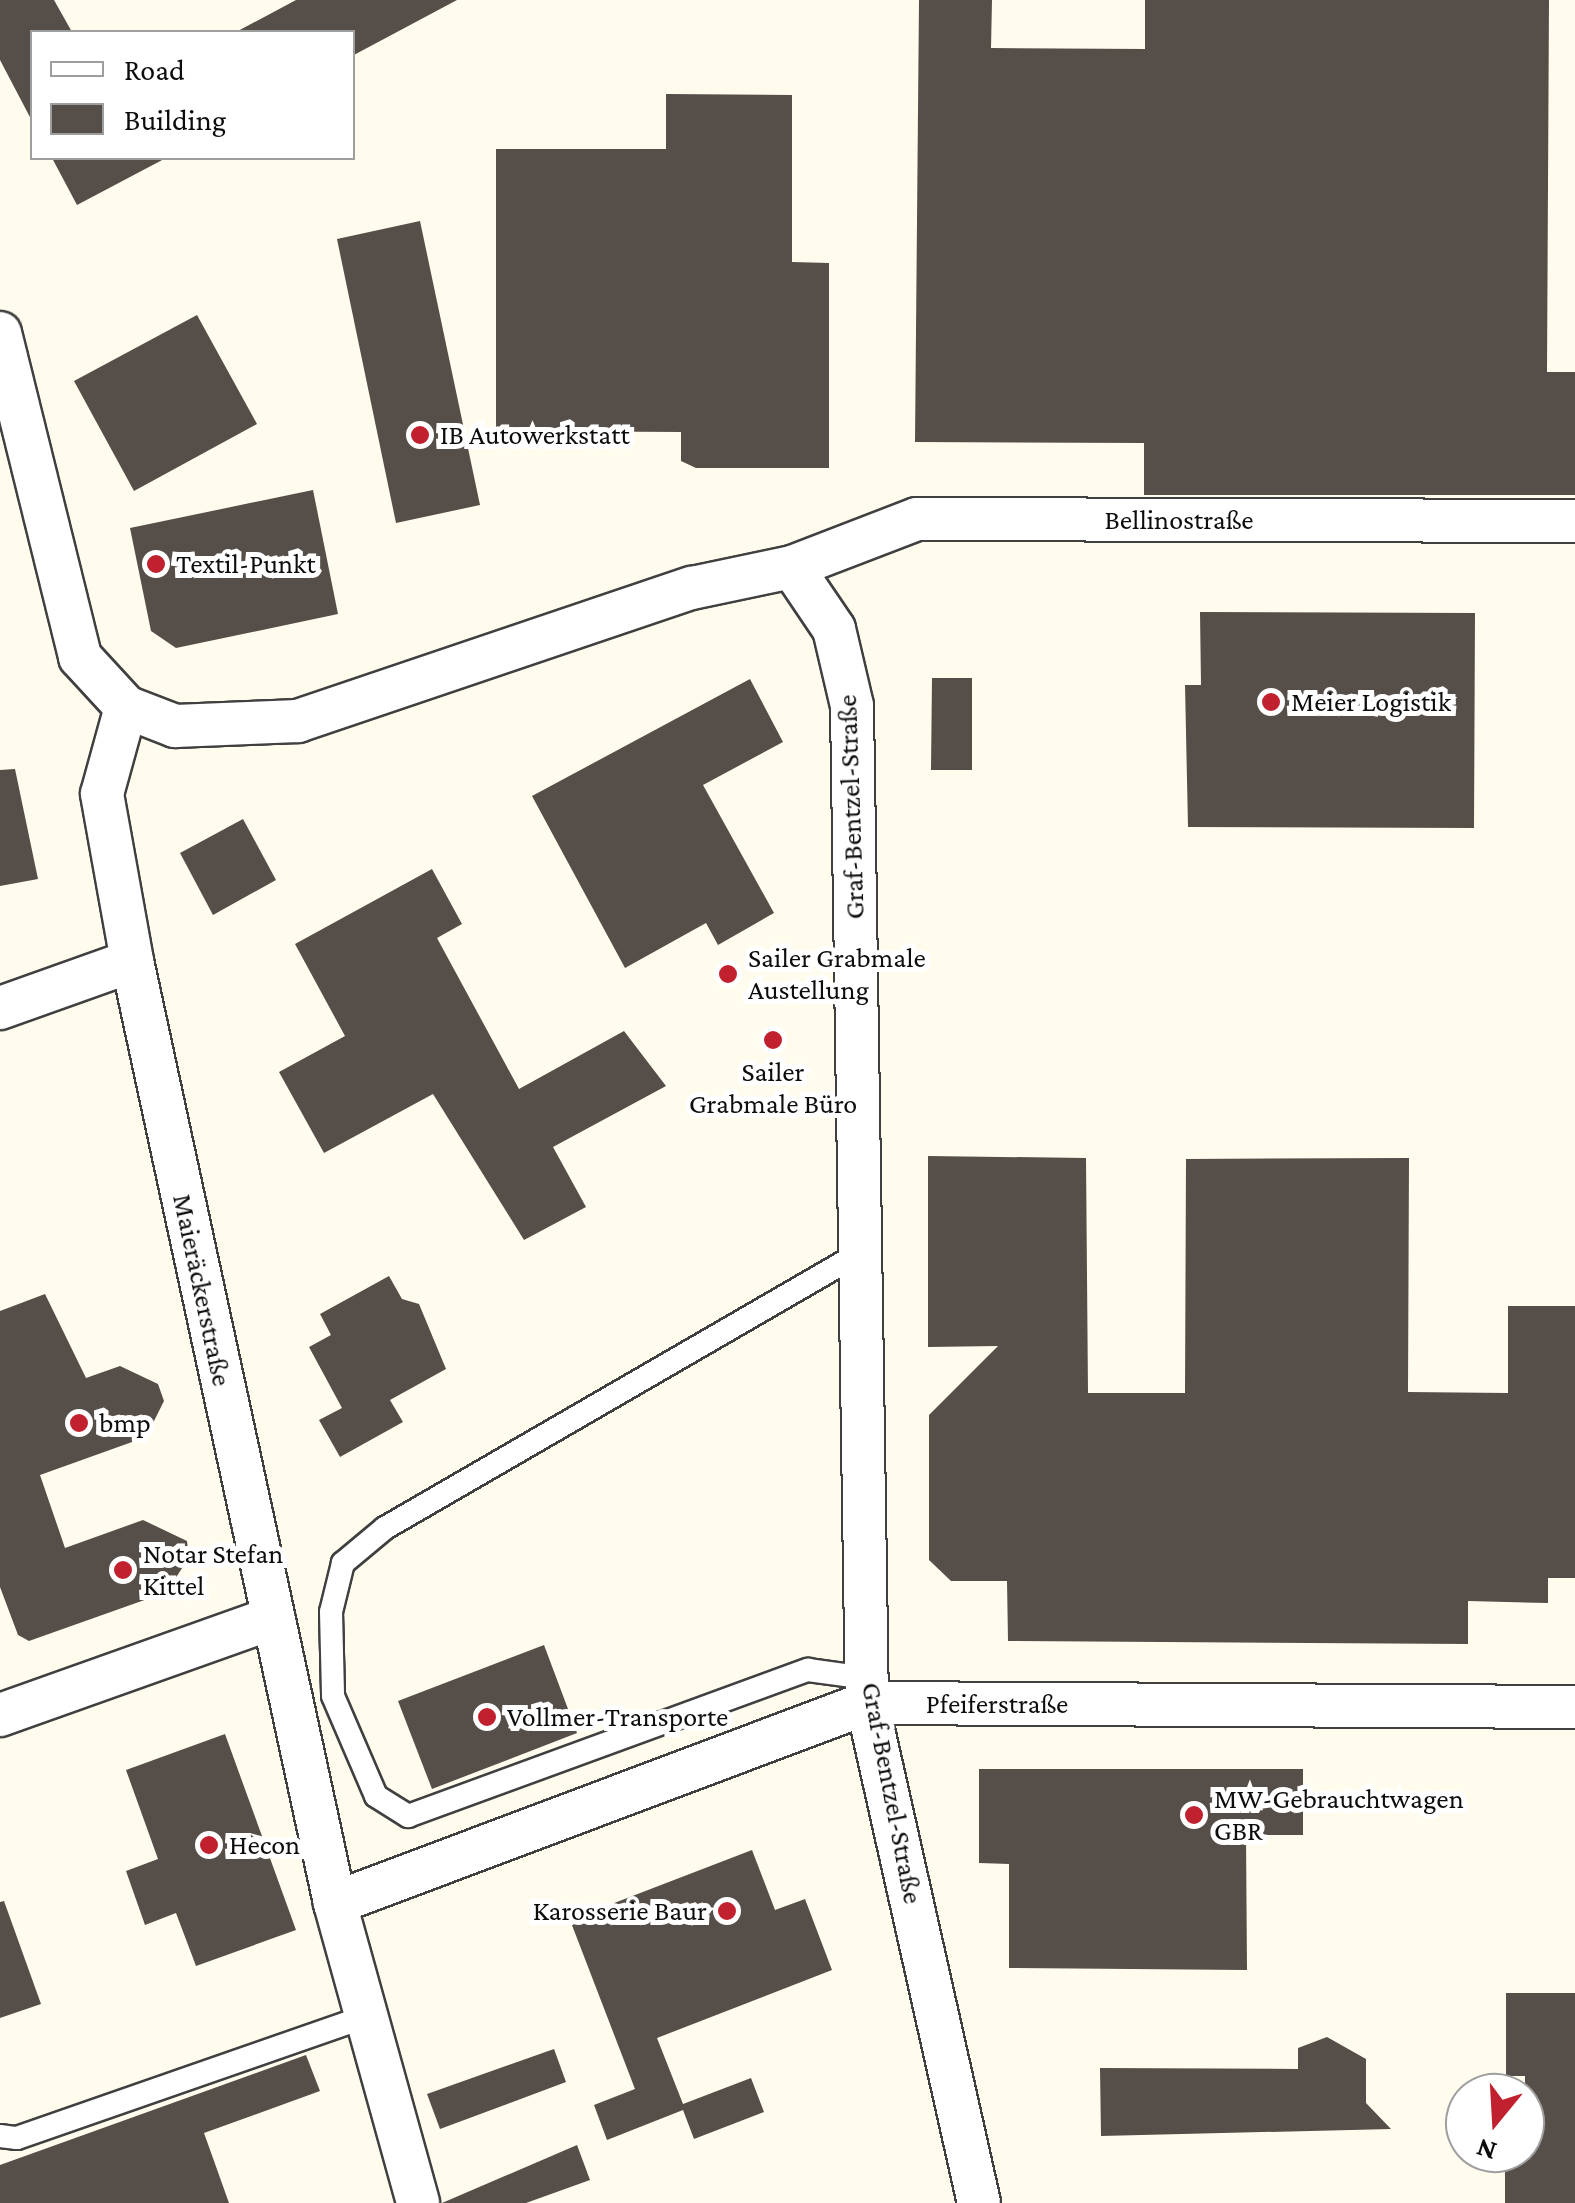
<!DOCTYPE html>
<html>
<head>
<meta charset="utf-8">
<style>
	body { margin:0 }
	#map { position:relative; width:1575px; height:2203px; overflow:hidden; background:#fffbed; font-family:"Crimson Pro",serif }
	div>[style] { position:absolute }
	.building>* { inset:0; background:#564e49 }
	.roads { filter:drop-shadow(2px 0 #404040) drop-shadow(-2px 0 #404040) drop-shadow(0 2px #404040) drop-shadow(0 -2px #404040) }
	.lane>* { height:22px; margin:-11px; padding:0 11px; transform-origin:11px; border-radius:11px; background:#fff }
	.street>* { height:42px; margin:-21px; padding:0 21px; transform-origin:21px; border-radius:21px; background:#fff }
	.dots>* { width:28px; height:28px; translate:-50% -50%; box-sizing:border-box; border:5px solid #fff; border-radius:50% }
	span { translate:-50% -50%; white-space:nowrap; text-align:center; line-height:1.15; -webkit-text-stroke:10px #fff; paint-order:stroke }
	.poi-label { font-size:28px; color:#0d0d0d }
	.left { translate:0 -50%; text-align:left }
	.right { translate:-100% -50%; text-align:right }
	.street-label { font-size:28px; color:#0d0d0d }
	.legend { position:absolute; left:30px; top:30px; width:325px; height:130px; box-sizing:border-box; background:#fff; border:2px solid #9e9e9e; margin:0; padding:12px 18px; list-style:none; font-size:30px; color:#0d0d0d }
	.legend li { display:flex; align-items:center; gap:20px; height:50px }
	.legend b { width:50px; border:2px solid #9e9e9e }
	.north { position:absolute; left:1445px; top:2073px; width:100px; height:100px; box-sizing:border-box; background:#fff; border:2px solid #9e9e9e; border-radius:50%; rotate:198deg; font-size:28px; font-weight:700; line-height:40px; text-align:center; color:#0d0d0d }
	.north::after { content:''; display:block; margin:auto; width:35px; height:45px; background:#c1212f; clip-path:polygon(50% 0,100% 100%,50% 72%,0 100%) }
</style>
</head>
<body>
<div id="map">
	<div class="building">
		<i style="clip-path:polygon(0 0,54px 0,72px 32px,32px 32px,32px 121px,0 60px)"></i>
		<i style="clip-path:polygon(296px 0,457px 0,352px 56px,352px 32px,236px 32px)"></i>
		<i style="clip-path:polygon(919px 0,992px 0,991px 48px,1145px 49px,1145px 0,1549px 0,1547px 372px,1575px 372px,1575px 495px,1144px 495px,1144px 443px,915px 442px)"></i>
		<i style="clip-path:polygon(666px 94px,792px 95px,792px 262px,829px 263px,829px 468px,696px 468px,681px 461px,681px 432px,496px 431px,496px 149px,666px 149px)"></i>
		<i style="clip-path:polygon(52px 158px,166px 158px,77px 205px)"></i>
		<i style="clip-path:polygon(420px 221px,480px 505px,396px 523px,337px 239px)"></i>
		<i style="clip-path:polygon(197px 315px,257px 424px,134px 491px,74px 381px)"></i>
		<i style="clip-path:polygon(313px 490px,338px 614px,176px 648px,151px 631px,130px 528px)"></i>
		<i style="clip-path:polygon(1200px 612px,1475px 613px,1474px 828px,1188px 827px,1185px 685px,1201px 685px)"></i>
		<i style="clip-path:polygon(932px 678px,972px 678px,972px 770px,931px 770px)"></i>
		<i style="clip-path:polygon(750px 679px,783px 742px,703px 785px,774px 913px,718px 945px,706px 923px,625px 968px,532px 796px)"></i>
		<i style="clip-path:polygon(15px 769px,38px 879px,0 886px,0 770px)"></i>
		<i style="clip-path:polygon(243px 819px,276px 880px,213px 915px,180px 853px)"></i>
		<i style="clip-path:polygon(432px 869px,462px 924px,437px 938px,519px 1089px,624px 1031px,666px 1086px,553px 1147px,586px 1207px,524px 1240px,433px 1094px,324px 1153px,279px 1072px,345px 1036px,295px 944px)"></i>
		<i style="clip-path:polygon(928px 1156px,1086px 1158px,1088px 1393px,1185px 1393px,1186px 1159px,1409px 1158px,1408px 1392px,1508px 1393px,1508px 1306px,1575px 1306px,1575px 1578px,1548px 1578px,1548px 1603px,1468px 1601px,1468px 1644px,1008px 1641px,1007px 1581px,951px 1581px,929px 1560px,929px 1415px,998px 1346px,928px 1347px)"></i>
		<i style="clip-path:polygon(389px 1276px,402px 1299px,419px 1304px,446px 1369px,390px 1400px,403px 1422px,340px 1457px,319px 1420px,342px 1408px,309px 1347px,331px 1335px,320px 1314px)"></i>
		<i style="clip-path:polygon(45px 1294px,86px 1378px,120px 1366px,158px 1384px,164px 1401px,146px 1437px,40px 1475px,65px 1548px,143px 1520px,187px 1541px,189px 1557px,167px 1592px,29px 1641px,18px 1635px,0 1587px,0 1311px)"></i>
		<i style="clip-path:polygon(544px 1645px,577px 1733px,432px 1789px,398px 1701px)"></i>
		<i style="clip-path:polygon(225px 1734px,296px 1930px,196px 1966px,176px 1913px,145px 1925px,126px 1871px,158px 1859px,126px 1770px)"></i>
		<i style="clip-path:polygon(979px 1769px,1303px 1769px,1303px 1835px,1246px 1835px,1247px 1970px,1009px 1968px,1009px 1864px,979px 1863px)"></i>
		<i style="clip-path:polygon(752px 1850px,775px 1910px,805px 1899px,832px 1970px,657px 2038px,683px 2104px,751px 2078px,764px 2112px,694px 2139px,683px 2110px,607px 2140px,594px 2105px,635px 2089px,570px 1920px)"></i>
		<i style="clip-path:polygon(4px 1901px,41px 2004px,0 2018px,0 1902px)"></i>
		<i style="clip-path:polygon(1506px 1993px,1575px 1993px,1575px 2203px,1505px 2203px,1505px 2153px,1525px 2153px,1525px 2076px,1506px 2076px)"></i>
		<i style="clip-path:polygon(1327px 2037px,1366px 2059px,1366px 2103px,1391px 2129px,1101px 2136px,1100px 2068px,1298px 2069px,1298px 2048px)"></i>
		<i style="clip-path:polygon(554px 2049px,566px 2082px,440px 2129px,427px 2094px)"></i>
		<i style="clip-path:polygon(306px 2055px,320px 2091px,204px 2133px,229px 2203px,0 2203px,0 2165px)"></i>
		<i style="clip-path:polygon(577px 2145px,590px 2180px,526px 2203px,442px 2203px)"></i>
	</div>
	<div class="roads">
		<div class="lane">
			<i style="left:860px;top:1253px;width:549px;rotate:149.93deg"></i>
			<i style="left:385px;top:1528px;width:55px;rotate:140.2deg"></i>
			<i style="left:343px;top:1563px;width:50px;rotate:103.8deg"></i>
			<i style="left:331px;top:1612px;width:84px;rotate:88.6deg"></i>
			<i style="left:333px;top:1696px;width:109px;rotate:66.7deg"></i>
			<i style="left:376px;top:1796px;width:38px;rotate:32deg"></i>
			<i style="left:408px;top:1816px;width:426px;rotate:-20.1deg"></i>
			<i style="left:808px;top:1670px;width:60px;rotate:7.7deg"></i>
			<i style="left:0;top:2136px;width:17px;rotate:7deg"></i>
			<i style="left:17px;top:2138px;width:371px;rotate:-19.2deg"></i>
		</div>
		<div class="street">
			<i style="left:0;top:333px;width:334px;rotate:76.1deg"></i>
			<i style="left:80px;top:657px;width:68px;rotate:47.4deg"></i>
			<i style="left:126px;top:707px;width:53px;rotate:21.2deg"></i>
			<i style="left:175px;top:726px;width:123px;rotate:-2.3deg"></i>
			<i style="left:298px;top:721px;width:416px;rotate:-18.7deg"></i>
			<i style="left:692px;top:588px;width:102px;rotate:-11.9deg"></i>
			<i style="left:792px;top:567px;width:75px;rotate:55.9deg"></i>
			<i style="left:834px;top:629px;width:79px;rotate:76.8deg"></i>
			<i style="left:852px;top:706px;width:997px;rotate:89.14deg"></i>
			<i style="left:867px;top:1703px;width:512px;rotate:77.37deg"></i>
			<i style="left:792px;top:567px;width:134px;rotate:-21deg"></i>
			<i style="left:917px;top:519px;width:658px;rotate:0.17deg"></i>
			<i style="left:126px;top:707px;width:90px;rotate:105.4deg"></i>
			<i style="left:102px;top:794px;width:170px;rotate:79.8deg"></i>
			<i style="left:132px;top:961px;width:964px;rotate:77.84deg"></i>
			<i style="left:335px;top:1903px;width:311px;rotate:74.5deg"></i>
			<i style="left:0;top:1008px;width:140px;rotate:-19.6deg"></i>
			<i style="left:0;top:1715px;width:290px;rotate:-19.6deg"></i>
			<i style="left:335px;top:1903px;width:568px;rotate:-20.6deg"></i>
			<i style="left:867px;top:1703px;width:708px;rotate:0.32deg"></i>
		</div>
	</div>
	<div class="dots">
		<i style="left:420px;top:435px;background:#c1212f"></i>
		<i style="left:156px;top:564px;background:#c1212f"></i>
		<i style="left:1271px;top:702px;background:#c1212f"></i>
		<i style="left:728px;top:974px;background:#c1212f"></i>
		<i style="left:773px;top:1040px;background:#c1212f"></i>
		<i style="left:79px;top:1423px;background:#c1212f"></i>
		<i style="left:123px;top:1570px;background:#c1212f"></i>
		<i style="left:487px;top:1717px;background:#c1212f"></i>
		<i style="left:1194px;top:1815px;background:#c1212f"></i>
		<i style="left:209px;top:1845px;background:#c1212f"></i>
		<i style="left:727px;top:1911px;background:#c1212f"></i>
	</div>
	<div class="poi-label">
		<span class="left" style="left:440px;top:435px">IB Autowerkstatt</span>
		<span class="left" style="left:176px;top:564px">Textil-Punkt</span>
		<span class="left" style="left:1291px;top:702px">Meier Logistik</span>
		<span class="left" style="left:748px;top:974px">Sailer Grabmale<br>Austellung</span>
		<span style="left:773px;top:1088px">Sailer<br>Grabmale Büro</span>
		<span class="left" style="left:99px;top:1423px">bmp</span>
		<span class="left" style="left:143px;top:1570px">Notar Stefan<br>Kittel</span>
		<span class="left" style="left:507px;top:1717px">Vollmer-Transporte</span>
		<span class="left" style="left:1214px;top:1815px">MW-Gebrauchtwagen<br>GBR</span>
		<span class="left" style="left:229px;top:1845px">Hecon</span>
		<span class="right" style="left:707px;top:1911px">Karosserie Baur</span>
	</div>
	<div class="street-label">
		<span style="left:1179px;top:520px">Bellinostraße</span>
		<span style="left:851px;top:807px;rotate:-92deg">Graf-Bentzel-Straße</span>
		<span style="left:202px;top:1290px;rotate:78deg">Maieräckerstraße</span>
		<span style="left:997px;top:1704px">Pfeiferstraße</span>
		<span style="left:892px;top:1793px;rotate:79deg">Graf-Bentzel-Straße</span>
	</div>
	<ul class="legend">
	<li><b style="height:12px;background:#fff"></b>Road</li>
	<li><b style="height:28px;background:#564e49"></b>Building</li>
	</ul>
	<div class="north">N</div>
</div>
</body>
</html>
